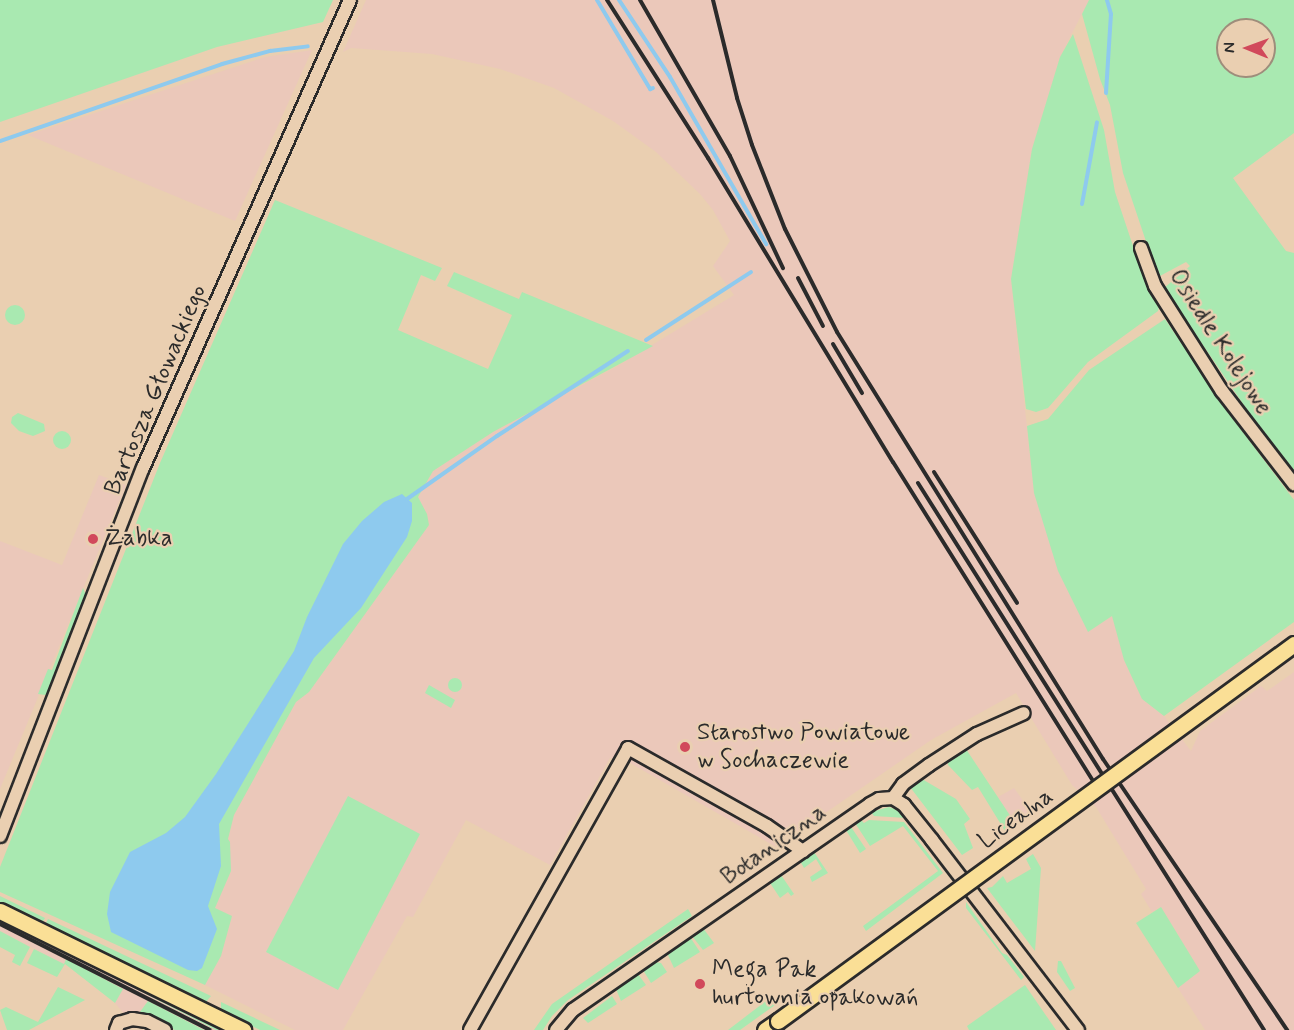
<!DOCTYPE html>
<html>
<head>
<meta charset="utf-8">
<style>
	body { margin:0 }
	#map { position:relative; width:1294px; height:1030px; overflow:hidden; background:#eacfb1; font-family:Mynerve,sans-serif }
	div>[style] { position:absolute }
	.built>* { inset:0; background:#ebc8ba }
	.green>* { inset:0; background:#a9e9b1 }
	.round { border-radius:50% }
	.water>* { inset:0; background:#8ecaee }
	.stream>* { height:4px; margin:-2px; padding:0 2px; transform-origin:2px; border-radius:2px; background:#8ecaee }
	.roads { filter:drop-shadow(2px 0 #2b2b2b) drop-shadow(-2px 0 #2b2b2b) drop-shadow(0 2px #2b2b2b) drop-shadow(0 -2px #2b2b2b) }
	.minor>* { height:12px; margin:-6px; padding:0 6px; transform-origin:6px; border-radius:6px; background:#eacfb1 }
	.major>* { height:15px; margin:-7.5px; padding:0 7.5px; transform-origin:7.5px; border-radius:7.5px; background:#fadf96 }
	.rail>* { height:4px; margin:-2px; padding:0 2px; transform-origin:2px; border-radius:2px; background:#2b2b2b }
	.bridges { filter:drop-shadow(2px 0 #2b2b2b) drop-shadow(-2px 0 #2b2b2b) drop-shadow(0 2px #2b2b2b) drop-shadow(0 -2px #2b2b2b) }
	.major-bridge>* { height:15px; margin:-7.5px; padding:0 7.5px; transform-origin:7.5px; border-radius:7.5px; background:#fadf96 }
	.dots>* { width:16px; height:16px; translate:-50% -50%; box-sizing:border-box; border:3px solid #eacfb1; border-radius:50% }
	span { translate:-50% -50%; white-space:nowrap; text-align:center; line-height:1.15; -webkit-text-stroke:4.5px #eacfb1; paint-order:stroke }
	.street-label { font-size:24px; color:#2b2b2b }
	.poi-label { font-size:24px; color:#2b2b2b }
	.left { translate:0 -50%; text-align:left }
	.north { position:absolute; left:1216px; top:18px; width:60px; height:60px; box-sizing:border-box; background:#eacfb1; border:2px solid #9e8d7b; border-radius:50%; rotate:271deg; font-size:16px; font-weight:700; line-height:24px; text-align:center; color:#2b2b2b }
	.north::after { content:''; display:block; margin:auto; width:21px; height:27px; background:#d1495b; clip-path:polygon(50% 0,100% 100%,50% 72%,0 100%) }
</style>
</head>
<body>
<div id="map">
	<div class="built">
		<i style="clip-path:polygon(366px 0,1089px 0,1060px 57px,1032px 149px,1011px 279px,1034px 493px,1088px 631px,1112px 616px,1124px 660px,1142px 699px,1164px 716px,1191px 751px,1200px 731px,1261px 686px,1267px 691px,1294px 672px,1294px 1030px,1205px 1030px,1178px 988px,1200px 971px,1161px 907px,1152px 912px,1141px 894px,1146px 889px,1096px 807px,1072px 785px,1016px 693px,931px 740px,776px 847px,630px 763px,610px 758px,550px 865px,466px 820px,413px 917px,407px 916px,343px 1030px,295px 1030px,205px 985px,221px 956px,232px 916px,215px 908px,231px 871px,228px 839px,234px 815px,296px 702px,309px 692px,429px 525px,427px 514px,418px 497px,433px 471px,493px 432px,616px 367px,734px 295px,713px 266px,730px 241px,713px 210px,700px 194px,656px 152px,613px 121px,554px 88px,500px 69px,432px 54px,351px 48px,343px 52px)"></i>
		<i style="clip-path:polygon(312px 50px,235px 221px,28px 135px,265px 57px)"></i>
		<i style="clip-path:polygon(99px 475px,126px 485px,0 789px,0 541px,62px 565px)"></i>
		<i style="clip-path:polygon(1014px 788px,1032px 813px,1015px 823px,998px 797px)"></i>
		<i style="clip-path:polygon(0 921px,118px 980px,216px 1030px,204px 1030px,148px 1001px,137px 1016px,126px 1016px,115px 1003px,123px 989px,67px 960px,64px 964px,0 931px)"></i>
	</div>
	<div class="green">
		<i style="clip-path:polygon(0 0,333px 0,323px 22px,217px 47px,0 122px)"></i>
		<i style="clip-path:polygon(evenodd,1089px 0,1294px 0,1294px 133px,1233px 178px,1286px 251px,1294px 253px,1294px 470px,1290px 473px,1164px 288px,1190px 266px,1186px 262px,1158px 277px,1123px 173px,1110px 105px,1100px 79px,1082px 14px,1089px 0,1228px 30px,1264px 30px,1264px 66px,1228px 66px,1228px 30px)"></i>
		<i style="clip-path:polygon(1073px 34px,1104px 130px,1115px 192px,1136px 255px,1159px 306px,1158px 311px,1088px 362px,1048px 408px,1036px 412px,1026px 409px,1011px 279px,1032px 149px,1060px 57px)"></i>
		<i style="clip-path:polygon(275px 200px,442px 268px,435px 281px,421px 275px,398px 330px,488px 369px,512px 315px,447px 286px,454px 272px,519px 299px,522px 292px,653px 346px,493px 432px,433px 471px,418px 497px,427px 514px,429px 525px,309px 692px,296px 702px,234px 815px,228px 839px,230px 842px,231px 871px,215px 908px,232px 916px,221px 956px,205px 985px,0 892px,0 867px,160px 463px)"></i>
		<i class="round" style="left:5px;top:305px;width:20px;height:20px"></i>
		<i style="clip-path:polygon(1165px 319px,1227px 411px,1294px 500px,1294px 622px,1164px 716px,1142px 699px,1124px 660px,1112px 616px,1088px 632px,1058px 571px,1034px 493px,1027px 426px,1048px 419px,1089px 370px)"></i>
		<i style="clip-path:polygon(18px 413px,44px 424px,45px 431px,33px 436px,19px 431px,11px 423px,12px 417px)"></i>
		<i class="round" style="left:53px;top:431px;width:18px;height:18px"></i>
		<i style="clip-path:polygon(83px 588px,87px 598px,51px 691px,45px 695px,38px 694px,48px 669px,52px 670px)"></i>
		<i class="round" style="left:448px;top:678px;width:14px;height:14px"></i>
		<i style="clip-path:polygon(429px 685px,455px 700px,451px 708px,425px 693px)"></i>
		<i style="clip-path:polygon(966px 749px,1015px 823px,1005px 831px,978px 787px,972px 790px,948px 765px,948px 760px)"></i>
		<i style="clip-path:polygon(922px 779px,956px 799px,970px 819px,964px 824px,973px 848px,962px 855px,910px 787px)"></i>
		<i style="clip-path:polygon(348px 796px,420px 834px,338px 990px,266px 952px)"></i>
		<i style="clip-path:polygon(889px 807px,901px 811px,906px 818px,874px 816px,871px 812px)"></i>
		<i style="clip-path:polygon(861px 820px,864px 823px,869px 820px,904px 822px,943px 873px,866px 931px,863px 926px,938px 871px,903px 826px,870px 846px,855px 823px)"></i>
		<i style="clip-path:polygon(851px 827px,866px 849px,860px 853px,846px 830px)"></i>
		<i style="clip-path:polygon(814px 852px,828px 873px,812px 882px,810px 877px,822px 869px,816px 859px,804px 868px,800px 861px)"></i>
		<i style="clip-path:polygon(1033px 854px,1041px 868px,1035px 951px,987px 888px,992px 887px,1003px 876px,1007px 883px,1031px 869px,1026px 859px)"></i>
		<i style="clip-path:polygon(781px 875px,794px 894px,791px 896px,788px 892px,780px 898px,770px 883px)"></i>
		<i style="clip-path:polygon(0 896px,45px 918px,42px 923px,0 903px)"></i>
		<i style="clip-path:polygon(966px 902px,1002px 953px,1007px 955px,1024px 977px,1021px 980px,966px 908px)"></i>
		<i style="clip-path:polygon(1161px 907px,1200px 971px,1178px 988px,1136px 923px)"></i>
		<i style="clip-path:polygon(688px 909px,692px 916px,568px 1000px,552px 1016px,543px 1030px,534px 1030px,552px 1004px)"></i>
		<i style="clip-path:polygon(0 919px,227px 1030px,216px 1030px)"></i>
		<i style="clip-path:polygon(48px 919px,211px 996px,205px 1003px,45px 925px)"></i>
		<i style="clip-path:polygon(703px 928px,714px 943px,703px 950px,692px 936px)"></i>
		<i style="clip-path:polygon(0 931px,30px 947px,20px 966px,12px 962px,15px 955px,0 947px)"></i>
		<i style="clip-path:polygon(690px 937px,700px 952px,674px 968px,667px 953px)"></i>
		<i style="clip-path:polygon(34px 949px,64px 964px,66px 959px,123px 989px,115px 1003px,65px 964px,57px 977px,27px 963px)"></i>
		<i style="clip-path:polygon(1058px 961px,1061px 961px,1075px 988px,1070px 991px,1057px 972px)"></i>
		<i style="clip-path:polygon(655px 962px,661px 963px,667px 972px,651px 983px,643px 970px)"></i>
		<i style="clip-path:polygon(638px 974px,646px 985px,621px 1001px,616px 989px)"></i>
		<i style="clip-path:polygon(1025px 985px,1056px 1030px,969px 1030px,967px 1026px)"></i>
		<i style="clip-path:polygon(58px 987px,85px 1000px,29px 1030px,7px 1030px,0 1010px,6px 1007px,38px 1022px)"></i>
		<i style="clip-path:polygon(612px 996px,617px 1004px,588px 1023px,583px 1018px)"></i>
		<i style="clip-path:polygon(148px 1001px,204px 1030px,175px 1030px,137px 1016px)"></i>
		<i style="clip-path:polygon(766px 1001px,775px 1005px,740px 1030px,728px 1030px)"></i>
		<i style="clip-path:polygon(221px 1002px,280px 1030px,260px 1030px,221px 1011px)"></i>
	</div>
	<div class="water">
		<i style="clip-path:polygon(402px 494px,412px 503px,412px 521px,407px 537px,361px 608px,314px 658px,219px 824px,221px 866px,208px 906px,217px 929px,202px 968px,197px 971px,188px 970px,111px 932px,107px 914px,110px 892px,130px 852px,166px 833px,185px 817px,216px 774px,294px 651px,307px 617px,343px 544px,362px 521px,384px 502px)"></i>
	</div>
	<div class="stream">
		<i style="left:597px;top:0;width:104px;rotate:59.2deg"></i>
		<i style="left:650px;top:89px;width:3px;rotate:-18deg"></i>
		<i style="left:619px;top:0;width:92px;rotate:56.5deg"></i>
		<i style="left:670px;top:77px;width:193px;rotate:60.1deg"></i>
		<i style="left:1106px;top:93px;width:79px;rotate:-86.4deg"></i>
		<i style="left:1111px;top:14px;width:15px;rotate:-106deg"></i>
		<i style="left:0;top:141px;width:235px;rotate:-19.1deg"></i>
		<i style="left:222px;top:64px;width:50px;rotate:-15.2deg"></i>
		<i style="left:270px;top:51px;width:38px;rotate:-7deg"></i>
		<i style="left:1082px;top:204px;width:83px;rotate:-79.6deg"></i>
		<i style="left:646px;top:340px;width:125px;rotate:-32.9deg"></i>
		<i style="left:407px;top:499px;width:110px;rotate:-35deg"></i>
		<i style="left:497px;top:436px;width:156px;rotate:-33deg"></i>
	</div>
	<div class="roads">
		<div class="minor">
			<i style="left:1141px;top:248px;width:40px;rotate:69.8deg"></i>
			<i style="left:1155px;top:286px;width:125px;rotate:57.5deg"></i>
			<i style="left:1222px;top:391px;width:118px;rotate:52.3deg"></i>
			<i style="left:893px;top:798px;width:13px;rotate:32deg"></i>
			<i style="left:904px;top:805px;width:45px;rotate:51.3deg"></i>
			<i style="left:932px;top:840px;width:240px;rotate:52.5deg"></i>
			<i style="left:893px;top:798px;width:17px;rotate:-54deg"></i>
			<i style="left:903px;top:784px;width:32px;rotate:-36deg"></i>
			<i style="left:929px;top:765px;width:57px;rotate:-32.9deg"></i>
			<i style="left:977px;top:734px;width:51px;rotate:-24.1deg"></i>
			<i style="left:0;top:836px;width:395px;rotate:-68.8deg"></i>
			<i style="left:143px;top:468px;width:512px;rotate:-66.14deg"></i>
			<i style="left:116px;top:1030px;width:8px;rotate:-67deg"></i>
			<i style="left:119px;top:1023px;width:14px;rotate:-17deg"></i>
			<i style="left:132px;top:1019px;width:15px;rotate:8deg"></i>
			<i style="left:147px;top:1021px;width:20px;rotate:27deg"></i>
			<i style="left:470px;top:1030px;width:323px;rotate:-60.7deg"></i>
			<i style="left:628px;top:748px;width:159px;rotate:29.3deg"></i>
			<i style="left:767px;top:826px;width:44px;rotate:34.8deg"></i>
			<i style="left:556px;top:1030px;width:26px;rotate:-50deg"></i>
			<i style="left:573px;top:1010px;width:361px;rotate:-34.7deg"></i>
			<i style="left:870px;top:804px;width:10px;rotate:-29deg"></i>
			<i style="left:879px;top:799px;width:14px;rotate:-4deg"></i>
		</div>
		<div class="major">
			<i style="left:0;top:911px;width:271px;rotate:26.1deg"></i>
			<i style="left:765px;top:1030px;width:16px;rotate:-35deg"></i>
		</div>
	</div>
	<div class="rail">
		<i style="left:607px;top:0;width:188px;rotate:57.4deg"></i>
		<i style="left:708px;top:158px;width:356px;rotate:58.7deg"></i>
		<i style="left:893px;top:462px;width:378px;rotate:57.9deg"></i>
		<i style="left:640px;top:0;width:180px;rotate:60deg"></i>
		<i style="left:730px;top:156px;width:124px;rotate:64.7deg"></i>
		<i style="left:713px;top:0;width:101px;rotate:76.2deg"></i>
		<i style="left:737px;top:98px;width:49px;rotate:72.3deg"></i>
		<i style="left:752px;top:145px;width:90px;rotate:68.6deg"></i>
		<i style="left:785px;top:229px;width:115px;rotate:63.2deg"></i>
		<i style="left:837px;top:332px;width:503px;rotate:58.08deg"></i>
		<i style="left:1103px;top:759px;width:328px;rotate:55.8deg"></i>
		<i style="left:798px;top:278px;width:54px;rotate:62.5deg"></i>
		<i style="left:833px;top:344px;width:57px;rotate:59.4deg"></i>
		<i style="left:934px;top:472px;width:155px;rotate:57.6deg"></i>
		<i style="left:918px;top:483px;width:647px;rotate:57.68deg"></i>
		<i style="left:0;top:924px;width:235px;rotate:26.8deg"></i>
	</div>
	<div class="bridges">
		<div class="major-bridge">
			<i style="left:778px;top:1021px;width:639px;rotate:-36.15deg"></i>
		</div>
	</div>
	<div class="dots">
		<i style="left:93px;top:539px;background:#d1495b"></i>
		<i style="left:685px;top:747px;background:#d1495b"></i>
		<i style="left:700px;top:984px;background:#d1495b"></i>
	</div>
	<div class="street-label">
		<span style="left:1220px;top:342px;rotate:57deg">Osiedle Kolejowe</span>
		<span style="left:156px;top:390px;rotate:-67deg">Bartosza Głowackiego</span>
		<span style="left:1016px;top:819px;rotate:-36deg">Licealna</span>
		<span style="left:774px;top:845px;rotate:-35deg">Botaniczna</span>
	</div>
	<div class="poi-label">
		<span class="left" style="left:105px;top:539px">Żabka</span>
		<span class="left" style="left:697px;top:747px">Starostwo Powiatowe<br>w Sochaczewie</span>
		<span class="left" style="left:712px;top:984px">Mega Pak<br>hurtownia opakowań</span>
	</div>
	<div class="north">N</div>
</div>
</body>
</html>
